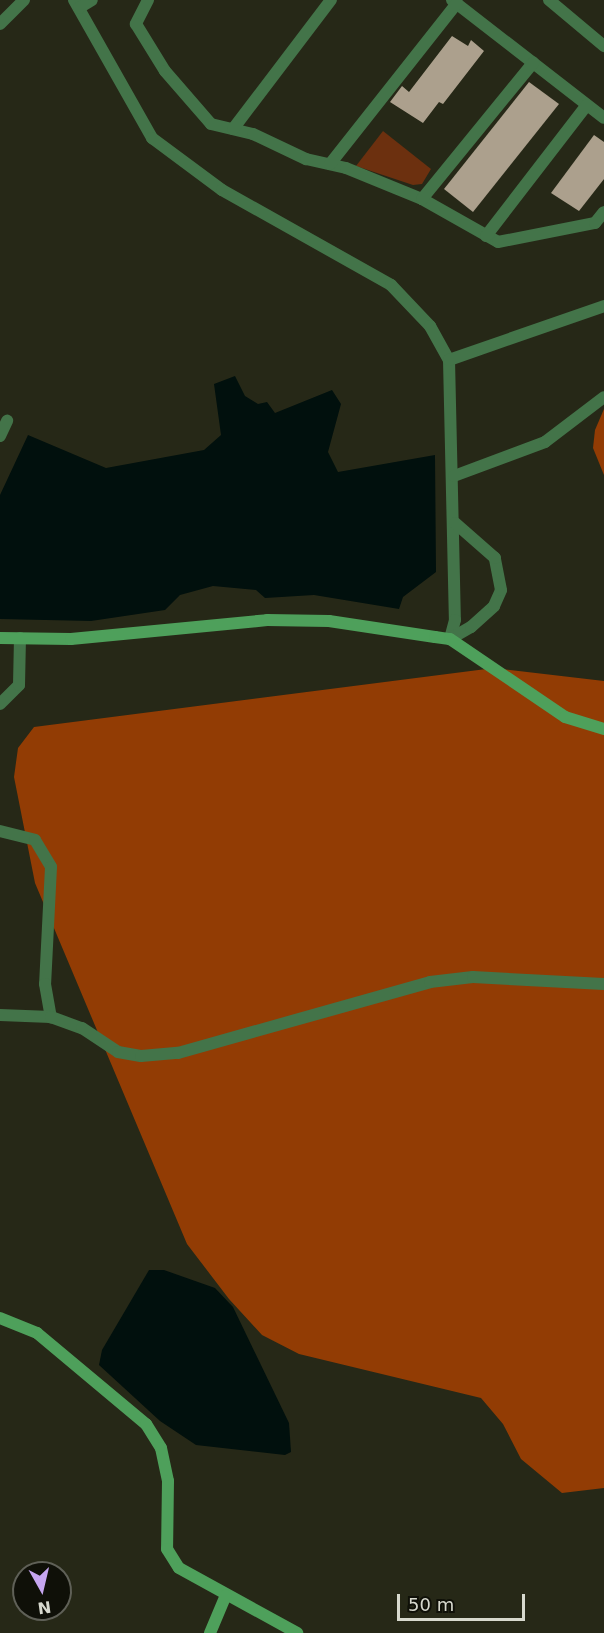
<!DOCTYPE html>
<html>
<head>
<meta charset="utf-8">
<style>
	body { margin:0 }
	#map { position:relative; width:604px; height:1633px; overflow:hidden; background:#262817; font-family:"DejaVu Sans",sans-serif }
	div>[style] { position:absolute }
	.green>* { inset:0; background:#6c300f }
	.forest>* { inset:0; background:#923c04 }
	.water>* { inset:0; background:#01100d }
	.building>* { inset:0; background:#aca08d }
	.street>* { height:12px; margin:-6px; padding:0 6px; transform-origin:6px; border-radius:6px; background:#437449 }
	.secondary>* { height:12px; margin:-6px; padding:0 6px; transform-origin:6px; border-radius:6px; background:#4ea05b }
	span { translate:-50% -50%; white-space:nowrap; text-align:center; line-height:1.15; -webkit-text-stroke:6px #0f1008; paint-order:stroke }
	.north { position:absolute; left:12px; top:1561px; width:60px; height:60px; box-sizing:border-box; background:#0f1008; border:2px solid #5f6057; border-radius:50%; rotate:172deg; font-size:16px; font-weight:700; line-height:24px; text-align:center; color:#d7d9ce }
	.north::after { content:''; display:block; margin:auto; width:21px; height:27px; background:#c6a6f0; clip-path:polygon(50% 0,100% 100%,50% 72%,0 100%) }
	.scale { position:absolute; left:397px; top:1594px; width:128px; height:27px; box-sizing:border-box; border:3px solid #d7d9ce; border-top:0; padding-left:8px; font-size:18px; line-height:21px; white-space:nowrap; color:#d7d9ce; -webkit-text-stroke:4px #0f1008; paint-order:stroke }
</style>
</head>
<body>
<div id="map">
	<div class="green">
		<i style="clip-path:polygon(383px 131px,431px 169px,422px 184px,413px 185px,356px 166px)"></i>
	</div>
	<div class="forest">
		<i style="clip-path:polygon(604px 409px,604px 475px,593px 448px,595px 430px)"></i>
		<i style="clip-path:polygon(494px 668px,604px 681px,604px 1488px,562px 1493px,521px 1459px,503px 1424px,481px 1398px,299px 1354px,262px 1335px,229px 1299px,187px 1244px,35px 883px,14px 777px,18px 748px,34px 727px)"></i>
	</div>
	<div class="water">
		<i style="clip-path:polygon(235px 376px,245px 396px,258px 404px,267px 402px,275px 413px,332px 390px,341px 404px,328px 452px,338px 472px,435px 455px,436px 572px,403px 597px,399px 609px,314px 595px,265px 598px,256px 590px,213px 586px,180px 595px,165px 610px,91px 621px,0 619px,0 495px,28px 435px,106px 468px,204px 450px,221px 435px,214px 384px)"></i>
		<i style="clip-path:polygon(149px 1270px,164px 1270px,215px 1288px,233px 1307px,289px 1423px,291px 1452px,285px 1455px,196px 1445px,160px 1421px,99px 1365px,102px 1350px)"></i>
	</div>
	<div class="building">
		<i style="clip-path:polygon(452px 36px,468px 46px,471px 40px,484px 51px,443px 104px,439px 102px,423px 123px,390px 102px,402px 86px,409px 92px)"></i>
		<i style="clip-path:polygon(529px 82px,559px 104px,473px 212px,444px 189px)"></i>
		<i style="clip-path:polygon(594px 135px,604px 142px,604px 179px,579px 211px,551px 193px)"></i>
	</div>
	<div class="street">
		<i style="left:74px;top:0;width:159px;rotate:60.5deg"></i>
		<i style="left:152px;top:138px;width:87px;rotate:36.6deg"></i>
		<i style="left:222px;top:190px;width:194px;rotate:29.3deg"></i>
		<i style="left:391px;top:285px;width:57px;rotate:46.4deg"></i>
		<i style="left:430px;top:326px;width:39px;rotate:61deg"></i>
		<i style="left:449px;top:360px;width:260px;rotate:88.7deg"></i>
		<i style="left:455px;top:620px;width:20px;rotate:105deg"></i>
		<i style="left:148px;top:0;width:27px;rotate:117deg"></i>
		<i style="left:136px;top:24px;width:55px;rotate:58.3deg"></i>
		<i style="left:165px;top:71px;width:70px;rotate:49deg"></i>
		<i style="left:211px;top:124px;width:43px;rotate:13.4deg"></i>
		<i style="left:253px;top:134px;width:59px;rotate:25.3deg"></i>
		<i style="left:306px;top:159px;width:41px;rotate:12.7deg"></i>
		<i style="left:346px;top:168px;width:82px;rotate:22.2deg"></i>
		<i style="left:422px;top:199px;width:87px;rotate:29.5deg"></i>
		<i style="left:498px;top:242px;width:99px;rotate:-11.1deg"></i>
		<i style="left:595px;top:223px;width:14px;rotate:-51deg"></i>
		<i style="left:452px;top:0;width:192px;rotate:37.8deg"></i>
		<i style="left:549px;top:0;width:72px;rotate:39.9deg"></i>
		<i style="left:79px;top:8px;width:15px;rotate:-32deg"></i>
		<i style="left:0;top:24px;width:34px;rotate:-45deg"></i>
		<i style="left:233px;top:129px;width:162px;rotate:-52.8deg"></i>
		<i style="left:330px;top:164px;width:205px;rotate:-51.7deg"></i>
		<i style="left:422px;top:199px;width:176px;rotate:-50.8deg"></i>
		<i style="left:486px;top:236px;width:165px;rotate:-52.4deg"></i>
		<i style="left:449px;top:360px;width:164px;rotate:-19.2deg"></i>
		<i style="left:0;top:436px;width:17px;rotate:-65deg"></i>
		<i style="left:454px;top:476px;width:97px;rotate:-20.5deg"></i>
		<i style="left:545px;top:442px;width:74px;rotate:-37.3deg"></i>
		<i style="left:450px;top:639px;width:24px;rotate:-30deg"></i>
		<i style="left:471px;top:627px;width:31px;rotate:-42deg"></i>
		<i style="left:494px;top:606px;width:17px;rotate:-66deg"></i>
		<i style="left:501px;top:590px;width:33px;rotate:-101deg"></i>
		<i style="left:495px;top:558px;width:53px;rotate:-138.8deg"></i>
		<i style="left:0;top:704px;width:27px;rotate:-45deg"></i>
		<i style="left:19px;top:685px;width:47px;rotate:-88.8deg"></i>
		<i style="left:0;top:831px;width:36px;rotate:14deg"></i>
		<i style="left:35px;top:840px;width:31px;rotate:59deg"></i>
		<i style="left:51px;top:867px;width:117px;rotate:92.9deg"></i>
		<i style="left:45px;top:984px;width:34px;rotate:80deg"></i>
		<i style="left:0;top:1015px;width:51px;rotate:2.2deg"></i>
		<i style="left:51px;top:1017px;width:33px;rotate:20deg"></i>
		<i style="left:82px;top:1028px;width:43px;rotate:33.7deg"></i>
		<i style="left:118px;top:1052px;width:23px;rotate:10deg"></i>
		<i style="left:141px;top:1056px;width:37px;rotate:-5deg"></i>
		<i style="left:178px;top:1053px;width:262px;rotate:-15.7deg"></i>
		<i style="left:430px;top:982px;width:43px;rotate:-6.6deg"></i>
		<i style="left:473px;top:977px;width:131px;rotate:3.1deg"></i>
	</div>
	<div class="secondary">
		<i style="left:0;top:638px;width:71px;rotate:0.8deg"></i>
		<i style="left:71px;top:639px;width:197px;rotate:-5.5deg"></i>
		<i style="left:267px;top:620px;width:62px;rotate:0.9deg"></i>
		<i style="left:329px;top:621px;width:107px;rotate:8.6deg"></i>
		<i style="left:435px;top:637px;width:15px;rotate:8deg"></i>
		<i style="left:450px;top:639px;width:139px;rotate:34.1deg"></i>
		<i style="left:565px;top:717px;width:41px;rotate:17.1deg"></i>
		<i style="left:0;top:1318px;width:40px;rotate:22deg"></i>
		<i style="left:37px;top:1333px;width:142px;rotate:39.9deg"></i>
		<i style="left:146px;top:1424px;width:28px;rotate:58deg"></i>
		<i style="left:161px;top:1448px;width:34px;rotate:78deg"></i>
		<i style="left:168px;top:1481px;width:68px;rotate:90.8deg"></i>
		<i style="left:167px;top:1549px;width:22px;rotate:58deg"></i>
		<i style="left:179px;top:1568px;width:135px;rotate:28.8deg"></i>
		<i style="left:210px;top:1633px;width:41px;rotate:-67.2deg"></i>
	</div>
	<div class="north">N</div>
	<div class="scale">50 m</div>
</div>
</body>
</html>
